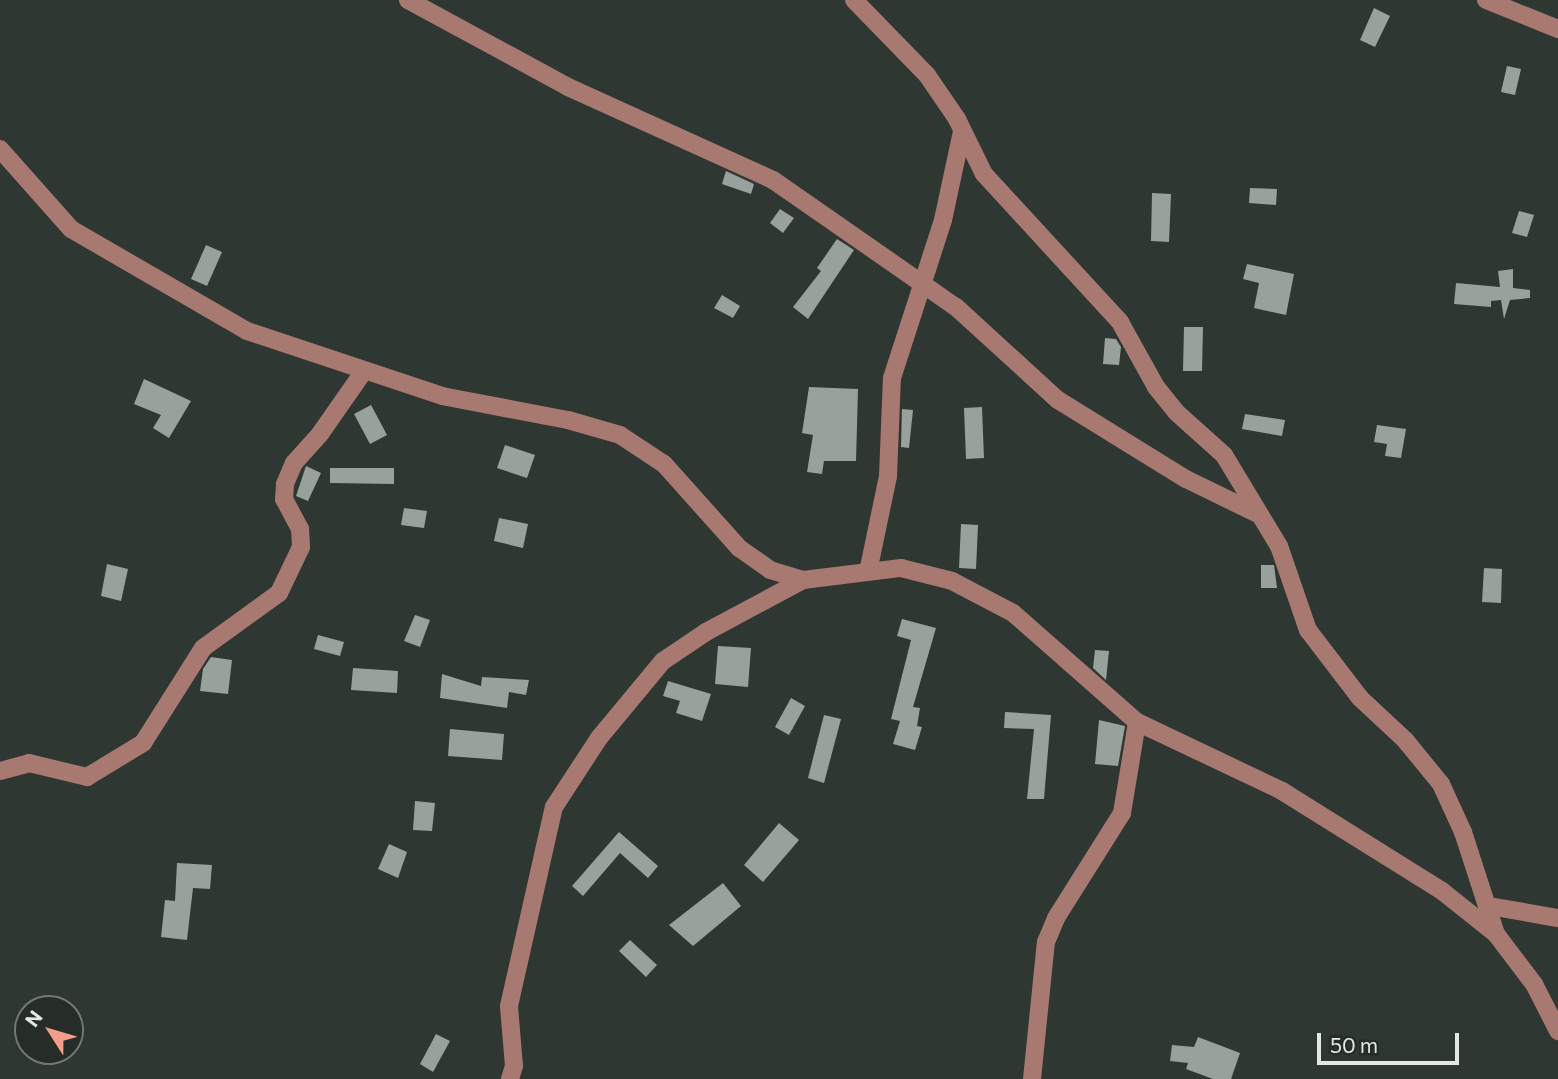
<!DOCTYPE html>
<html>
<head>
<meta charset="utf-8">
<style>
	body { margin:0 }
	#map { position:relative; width:1558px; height:1079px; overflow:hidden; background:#2f3732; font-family:Commissioner,sans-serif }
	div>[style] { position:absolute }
	.building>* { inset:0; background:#98a19b }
	.minor>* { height:18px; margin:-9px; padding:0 9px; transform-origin:9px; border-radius:9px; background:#a77970 }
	span { translate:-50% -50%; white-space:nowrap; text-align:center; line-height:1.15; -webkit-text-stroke:7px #262d28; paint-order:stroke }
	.north { position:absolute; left:14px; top:995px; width:70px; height:70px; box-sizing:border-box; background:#262d28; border:2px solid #727874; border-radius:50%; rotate:307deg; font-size:19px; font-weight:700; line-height:28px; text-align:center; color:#e4e8e5 }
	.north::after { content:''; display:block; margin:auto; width:24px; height:32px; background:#f49d8c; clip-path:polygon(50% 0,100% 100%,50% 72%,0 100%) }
	.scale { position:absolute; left:1317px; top:1033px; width:142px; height:32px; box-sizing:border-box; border:4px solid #e4e8e5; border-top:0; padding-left:9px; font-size:21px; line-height:24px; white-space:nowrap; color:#e4e8e5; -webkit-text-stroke:5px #262d28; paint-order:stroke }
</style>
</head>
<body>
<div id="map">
	<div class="building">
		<i style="clip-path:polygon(1374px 8px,1390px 16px,1375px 47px,1360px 40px)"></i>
		<i style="clip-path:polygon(1507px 66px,1521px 69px,1515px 95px,1501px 92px)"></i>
		<i style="clip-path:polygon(726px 171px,754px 184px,751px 194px,722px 184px)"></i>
		<i style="clip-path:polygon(1250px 188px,1277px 189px,1276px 205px,1249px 203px)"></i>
		<i style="clip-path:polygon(1152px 193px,1171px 194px,1169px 242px,1151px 241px)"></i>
		<i style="clip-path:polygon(780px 209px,794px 218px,783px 233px,770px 223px)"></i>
		<i style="clip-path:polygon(1519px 211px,1534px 215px,1527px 237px,1512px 233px)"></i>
		<i style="clip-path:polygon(837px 239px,854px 250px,808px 319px,793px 307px,821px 271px,817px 268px)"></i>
		<i style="clip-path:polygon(206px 245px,222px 252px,207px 286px,191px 279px)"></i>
		<i style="clip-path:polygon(1247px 264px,1294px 274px,1286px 315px,1254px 308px,1259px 283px,1243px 279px)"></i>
		<i style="clip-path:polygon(1513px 269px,1513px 288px,1530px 290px,1530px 298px,1510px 300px,1504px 319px,1501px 300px,1491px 301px,1491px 307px,1454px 304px,1456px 283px,1500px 287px,1498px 271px)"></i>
		<i style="clip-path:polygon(722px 295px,740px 306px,733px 318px,714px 308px)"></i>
		<i style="clip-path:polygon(1184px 327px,1203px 327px,1202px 371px,1183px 371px)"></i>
		<i style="clip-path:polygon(1105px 338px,1116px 339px,1121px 347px,1119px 365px,1103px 364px)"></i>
		<i style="clip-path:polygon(144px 379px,191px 401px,169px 438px,153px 428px,161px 415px,134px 404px)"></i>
		<i style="clip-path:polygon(809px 387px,858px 389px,856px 461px,824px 461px,822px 474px,807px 472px,813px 435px,802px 433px)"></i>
		<i style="clip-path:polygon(371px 405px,387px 435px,370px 444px,354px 414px)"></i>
		<i style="clip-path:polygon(982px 407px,984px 458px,966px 459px,964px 408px)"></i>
		<i style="clip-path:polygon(902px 409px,913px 410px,909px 448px,901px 447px)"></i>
		<i style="clip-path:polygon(1245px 414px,1285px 420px,1282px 436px,1242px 429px)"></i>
		<i style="clip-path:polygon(1377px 425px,1406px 429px,1401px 458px,1385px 456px,1387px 444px,1374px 442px)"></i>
		<i style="clip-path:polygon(505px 445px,535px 455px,527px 478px,497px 468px)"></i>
		<i style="clip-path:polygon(306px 466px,321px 473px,308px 501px,296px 496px)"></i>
		<i style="clip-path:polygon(330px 468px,394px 468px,394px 484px,330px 483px)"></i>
		<i style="clip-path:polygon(404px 508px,427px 511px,424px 528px,401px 525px)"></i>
		<i style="clip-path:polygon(499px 518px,528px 524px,523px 548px,494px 541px)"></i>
		<i style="clip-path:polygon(961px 524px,978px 525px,976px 569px,959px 568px)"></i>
		<i style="clip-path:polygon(107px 564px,128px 569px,121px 601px,101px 596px)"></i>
		<i style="clip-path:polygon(1261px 565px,1274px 565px,1277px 588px,1261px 588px)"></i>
		<i style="clip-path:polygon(1484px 568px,1502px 569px,1501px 603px,1482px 602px)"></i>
		<i style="clip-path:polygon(415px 615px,430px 620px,420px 647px,404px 641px)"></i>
		<i style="clip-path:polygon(902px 619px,936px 628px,913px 707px,920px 708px,917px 726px,922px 727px,915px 750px,893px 744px,900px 721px,891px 719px,911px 640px,897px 636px)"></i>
		<i style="clip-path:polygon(318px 635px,344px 642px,340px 656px,314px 649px)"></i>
		<i style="clip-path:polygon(718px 646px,751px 648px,748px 687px,715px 684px)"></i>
		<i style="clip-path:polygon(1095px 650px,1109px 651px,1106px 680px,1093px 668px)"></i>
		<i style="clip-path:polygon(211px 657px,232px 660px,228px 694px,200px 691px,203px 669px)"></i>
		<i style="clip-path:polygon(353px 668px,398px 671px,397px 693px,351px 690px)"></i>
		<i style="clip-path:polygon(442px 674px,481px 686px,482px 677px,529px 680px,526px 695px,509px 692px,507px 708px,440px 698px)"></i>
		<i style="clip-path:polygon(668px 681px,711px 694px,702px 721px,676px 713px,680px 701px,663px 696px)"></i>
		<i style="clip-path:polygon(791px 698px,805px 706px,789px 735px,775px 727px)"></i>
		<i style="clip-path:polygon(1005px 712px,1051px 715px,1044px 799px,1027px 799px,1034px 729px,1004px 728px)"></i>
		<i style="clip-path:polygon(824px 715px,841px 719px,824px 783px,808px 778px)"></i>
		<i style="clip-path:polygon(1099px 720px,1125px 726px,1118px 766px,1095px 764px)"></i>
		<i style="clip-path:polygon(450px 729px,504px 734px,502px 760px,448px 756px)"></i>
		<i style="clip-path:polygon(415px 801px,435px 803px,432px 831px,413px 830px)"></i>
		<i style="clip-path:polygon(779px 823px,799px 840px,763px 882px,744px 865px)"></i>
		<i style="clip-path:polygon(619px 832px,658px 866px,648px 878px,620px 853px,583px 896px,572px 886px)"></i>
		<i style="clip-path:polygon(389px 844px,407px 852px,398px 878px,378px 869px)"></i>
		<i style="clip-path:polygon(177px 863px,212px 865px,210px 889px,193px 888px,187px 940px,161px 937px,165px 900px,175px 901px)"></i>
		<i style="clip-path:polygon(723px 883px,741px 906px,693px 946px,669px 925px)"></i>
		<i style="clip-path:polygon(630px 940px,657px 965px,646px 977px,619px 951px)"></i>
		<i style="clip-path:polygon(436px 1034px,450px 1041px,433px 1072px,420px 1064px)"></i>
		<i style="clip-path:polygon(1198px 1037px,1240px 1053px,1231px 1079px,1213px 1079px,1186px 1069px,1188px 1063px,1170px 1061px,1172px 1045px,1194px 1047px)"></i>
	</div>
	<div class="minor">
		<i style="left:408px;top:0;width:182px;rotate:28.5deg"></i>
		<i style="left:568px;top:87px;width:225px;rotate:24.4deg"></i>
		<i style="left:773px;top:180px;width:223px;rotate:34.8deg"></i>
		<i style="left:956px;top:307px;width:138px;rotate:42.4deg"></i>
		<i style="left:1058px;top:400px;width:150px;rotate:31.7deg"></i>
		<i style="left:1186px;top:479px;width:82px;rotate:25.9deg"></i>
		<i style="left:854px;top:0;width:105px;rotate:45.8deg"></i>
		<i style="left:927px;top:75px;width:53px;rotate:55.7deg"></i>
		<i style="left:957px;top:119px;width:61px;rotate:63.9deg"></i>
		<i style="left:984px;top:174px;width:201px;rotate:47.4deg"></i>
		<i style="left:1120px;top:322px;width:74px;rotate:61deg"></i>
		<i style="left:1156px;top:387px;width:32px;rotate:51deg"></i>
		<i style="left:1176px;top:412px;width:64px;rotate:41.9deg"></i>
		<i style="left:1224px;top:455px;width:106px;rotate:58.9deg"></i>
		<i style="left:1279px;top:546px;width:89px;rotate:71deg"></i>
		<i style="left:1308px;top:630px;width:86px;rotate:52.6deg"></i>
		<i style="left:1360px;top:698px;width:62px;rotate:43deg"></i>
		<i style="left:1405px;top:740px;width:57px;rotate:50.7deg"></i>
		<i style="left:1441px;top:784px;width:53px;rotate:65.4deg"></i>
		<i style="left:1463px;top:832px;width:107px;rotate:72.1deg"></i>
		<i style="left:1486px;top:0;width:78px;rotate:21.9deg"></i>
		<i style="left:0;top:149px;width:107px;rotate:48.4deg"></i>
		<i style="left:71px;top:229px;width:203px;rotate:30.1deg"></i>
		<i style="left:247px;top:331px;width:206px;rotate:18.4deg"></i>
		<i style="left:442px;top:396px;width:128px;rotate:10.8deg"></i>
		<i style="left:568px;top:420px;width:54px;rotate:16.1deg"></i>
		<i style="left:620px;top:435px;width:53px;rotate:33.4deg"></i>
		<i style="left:664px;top:464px;width:113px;rotate:48.2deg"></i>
		<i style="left:739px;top:548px;width:38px;rotate:35deg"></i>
		<i style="left:770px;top:570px;width:34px;rotate:17deg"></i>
		<i style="left:803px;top:580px;width:99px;rotate:-7deg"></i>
		<i style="left:901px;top:568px;width:53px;rotate:14.3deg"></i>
		<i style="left:952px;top:581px;width:69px;rotate:27.7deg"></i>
		<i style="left:1013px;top:613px;width:165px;rotate:41.3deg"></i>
		<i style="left:1137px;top:722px;width:161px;rotate:25.4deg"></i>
		<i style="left:1282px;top:791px;width:189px;rotate:32deg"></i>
		<i style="left:1442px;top:891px;width:69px;rotate:38.5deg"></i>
		<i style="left:1496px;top:934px;width:63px;rotate:52.8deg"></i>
		<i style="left:1534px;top:984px;width:53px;rotate:62.9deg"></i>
		<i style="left:868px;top:572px;width:98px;rotate:-78.2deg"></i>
		<i style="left:888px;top:476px;width:98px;rotate:-87.7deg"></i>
		<i style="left:892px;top:378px;width:166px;rotate:-72.1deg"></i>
		<i style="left:943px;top:220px;width:91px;rotate:-77.9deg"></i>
		<i style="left:0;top:771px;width:30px;rotate:-15deg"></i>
		<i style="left:29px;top:763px;width:60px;rotate:13.6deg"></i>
		<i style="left:87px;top:777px;width:66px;rotate:-31.3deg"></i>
		<i style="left:143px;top:743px;width:112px;rotate:-57.7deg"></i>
		<i style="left:203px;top:648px;width:94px;rotate:-35.9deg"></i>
		<i style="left:279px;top:593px;width:51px;rotate:-64.4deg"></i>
		<i style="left:301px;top:547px;width:18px;rotate:-93deg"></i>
		<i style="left:300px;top:529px;width:34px;rotate:-118deg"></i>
		<i style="left:284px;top:499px;width:15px;rotate:-86deg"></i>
		<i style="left:285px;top:484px;width:23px;rotate:-67deg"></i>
		<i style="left:294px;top:463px;width:39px;rotate:-48deg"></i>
		<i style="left:320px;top:434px;width:77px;rotate:-55.1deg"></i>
		<i style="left:1489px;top:906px;width:70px;rotate:9.9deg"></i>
		<i style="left:510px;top:1079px;width:14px;rotate:-73deg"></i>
		<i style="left:514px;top:1066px;width:60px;rotate:-94.8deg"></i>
		<i style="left:509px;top:1006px;width:204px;rotate:-77.3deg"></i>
		<i style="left:554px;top:807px;width:82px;rotate:-56.9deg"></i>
		<i style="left:599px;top:738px;width:100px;rotate:-50.3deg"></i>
		<i style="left:663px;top:661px;width:52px;rotate:-34deg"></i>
		<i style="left:706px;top:632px;width:110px;rotate:-28.2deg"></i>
		<i style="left:1032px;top:1079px;width:138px;rotate:-84.2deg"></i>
		<i style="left:1046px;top:942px;width:26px;rotate:-67deg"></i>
		<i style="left:1056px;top:918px;width:124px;rotate:-57.8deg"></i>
		<i style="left:1122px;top:813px;width:92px;rotate:-80.6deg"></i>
	</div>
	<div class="north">N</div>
	<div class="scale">50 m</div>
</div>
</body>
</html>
